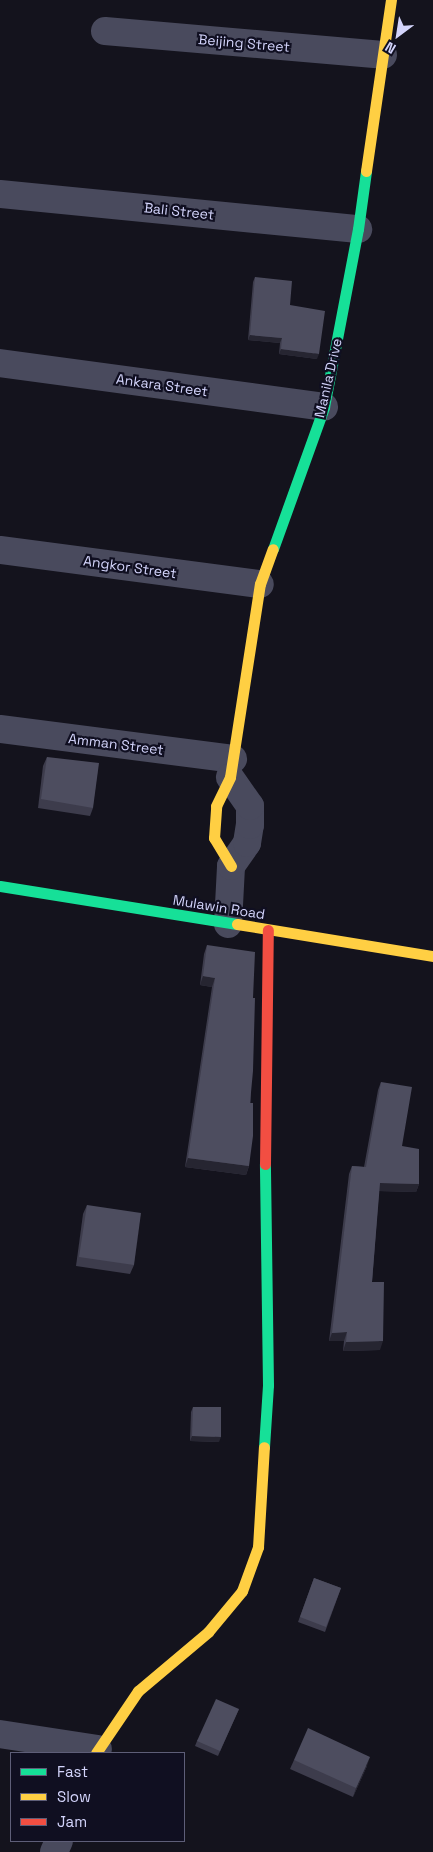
<!DOCTYPE html>
<html>
<head>
<meta charset="utf-8">
<style>
	body { margin:0 }
	#map { position:relative; width:433px; height:1852px; overflow:hidden; background:#14131d; font-family:"Space Grotesk",sans-serif }
	div>[style] { position:absolute }
	.street>* { height:28px; margin:-14px; padding:0 14px; transform-origin:14px; border-radius:14px; background:#494a5d }
	.fast>* { height:11px; margin:-5.5px; padding:0 5.5px; transform-origin:5.5px; border-radius:5.5px; background:#16e098 }
	.slow>* { height:11px; margin:-5.5px; padding:0 5.5px; transform-origin:5.5px; border-radius:5.5px; background:#ffcf43 }
	.jam>* { height:11px; margin:-5.5px; padding:0 5.5px; transform-origin:5.5px; border-radius:5.5px; background:#f24e42 }
	.wall>* { inset:0; background:#3d3c4c }
	.shaded-wall>* { inset:0; background:#262531 }
	.building>* { inset:0; background:#4d4d5f }
	span { translate:-50% -50%; white-space:nowrap; text-align:center; line-height:1.15; -webkit-text-stroke:4.5px #100f21; paint-order:stroke }
	.street-label { font-size:14px; color:#d3d4fb }
	.legend { position:absolute; left:10px; top:1752px; width:175px; height:90px; box-sizing:border-box; background:#100f21; border:1px solid #5e5e78; margin:0; padding:6px 9px; list-style:none; font-size:15px; color:#d3d4fb }
	.legend li { display:flex; align-items:center; gap:10px; height:25px }
	.legend b { width:25px; border:1px solid #5e5e78 }
	.north { position:absolute; left:373px; top:10px; width:50px; height:50px; -webkit-text-stroke:4px #100f21; paint-order:stroke; rotate:211deg; font-size:14px; font-weight:700; line-height:20px; text-align:center; color:#d3d4fb }
	.north::after { content:''; display:block; margin:auto; width:18px; height:22px; background:#d3d4fb; clip-path:polygon(50% 0,100% 100%,50% 72%,0 100%) }
</style>
</head>
<body>
<div id="map">
	<div class="street">
		<i style="left:105px;top:31px;width:279px;rotate:4.9deg"></i>
		<i style="left:0;top:194px;width:360px;rotate:5.6deg"></i>
		<i style="left:0;top:363px;width:327px;rotate:7.7deg"></i>
		<i style="left:0;top:550px;width:262px;rotate:7.5deg"></i>
		<i style="left:0;top:729px;width:235px;rotate:7.3deg"></i>
		<i style="left:228px;top:924px;width:58px;rotate:-87deg"></i>
		<i style="left:231px;top:866px;width:28px;rotate:-55deg"></i>
		<i style="left:247px;top:843px;width:18px;rotate:-81deg"></i>
		<i style="left:250px;top:825px;width:19px;rotate:-90deg"></i>
		<i style="left:250px;top:806px;width:35px;rotate:-125deg"></i>
		<i style="left:0;top:1734px;width:99px;rotate:8.7deg"></i>
		<i style="left:54px;top:1852px;width:12px;rotate:-66deg"></i>
	</div>
	<div class="fast">
		<i style="left:273px;top:549px;width:151px;rotate:-70.2deg"></i>
		<i style="left:324px;top:407px;width:181px;rotate:-79.2deg"></i>
		<i style="left:358px;top:229px;width:59px;rotate:-82.1deg"></i>
		<i style="left:0;top:886px;width:240px;rotate:9.1deg"></i>
		<i style="left:264px;top:1447px;width:62px;rotate:-86.3deg"></i>
		<i style="left:268px;top:1385px;width:221px;rotate:-90.8deg"></i>
	</div>
	<div class="slow">
		<i style="left:366px;top:171px;width:173px;rotate:-81.7deg"></i>
		<i style="left:231px;top:866px;width:33px;rotate:-121deg"></i>
		<i style="left:214px;top:838px;width:32px;rotate:-86deg"></i>
		<i style="left:216px;top:806px;width:32px;rotate:-64deg"></i>
		<i style="left:230px;top:777px;width:195px;rotate:-81.2deg"></i>
		<i style="left:260px;top:584px;width:37px;rotate:-70deg"></i>
		<i style="left:237px;top:924px;width:199px;rotate:9.3deg"></i>
		<i style="left:96px;top:1753px;width:75px;rotate:-55.9deg"></i>
		<i style="left:138px;top:1691px;width:92px;rotate:-40.1deg"></i>
		<i style="left:208px;top:1632px;width:53px;rotate:-50.3deg"></i>
		<i style="left:242px;top:1591px;width:47px;rotate:-70deg"></i>
		<i style="left:258px;top:1547px;width:100px;rotate:-86.6deg"></i>
	</div>
	<div class="jam">
		<i style="left:265px;top:1164px;width:234px;rotate:-89.3deg"></i>
	</div>
	<div class="wall">
		<i style="clip-path:polygon(255px 277px,290px 305px,317px 359px,279px 354px,280px 343px,248px 340px,253px 282px)"></i>
		<i style="clip-path:polygon(47px 757px,93px 808px,90px 816px,38px 808px,43px 766px)"></i>
		<i style="clip-path:polygon(207px 945px,253px 998px,249px 1166px,246px 1175px,185px 1167px,212px 987px,200px 985px,204px 954px)"></i>
		<i style="clip-path:polygon(381px 1082px,402px 1146px,419px 1184px,416px 1192px,379px 1191px,372px 1282px,380px 1350px,343px 1351px,344px 1341px,329px 1341px,349px 1174px,352px 1166px,364px 1167px,378px 1090px)"></i>
		<i style="clip-path:polygon(87px 1205px,134px 1265px,130px 1274px,76px 1266px,83px 1214px)"></i>
		<i style="clip-path:polygon(193px 1407px,219px 1442px,190px 1441px,191px 1412px)"></i>
		<i style="clip-path:polygon(314px 1578px,341px 1588px,325px 1632px,298px 1622px)"></i>
		<i style="clip-path:polygon(239px 1709px,218px 1756px,195px 1746px,197px 1741px)"></i>
		<i style="clip-path:polygon(294px 1760px,367px 1766px,353px 1797px,290px 1769px)"></i>
	</div>
	<div class="shaded-wall">
		<i style="clip-path:polygon(250px 335px,282px 338px,280px 343px,248px 340px)"></i>
		<i style="clip-path:polygon(281px 349px,319px 354px,317px 359px,279px 354px)"></i>
		<i style="clip-path:polygon(203px 976px,215px 978px,212px 987px,200px 985px)"></i>
		<i style="clip-path:polygon(188px 1158px,249px 1166px,246px 1175px,185px 1167px)"></i>
		<i style="clip-path:polygon(380px 1183px,419px 1184px,416px 1192px,377px 1191px)"></i>
		<i style="clip-path:polygon(347px 1332px,344px 1341px,329px 1341px,332px 1333px)"></i>
		<i style="clip-path:polygon(383px 1341px,380px 1350px,343px 1351px,346px 1342px)"></i>
		<i style="clip-path:polygon(192px 1436px,221px 1437px,219px 1442px,190px 1441px)"></i>
		<i style="clip-path:polygon(370px 1757px,367px 1766px,353px 1797px,356px 1788px)"></i>
	</div>
	<div class="building">
		<i style="clip-path:polygon(255px 277px,292px 281px,290px 305px,325px 311px,319px 354px,281px 349px,282px 338px,250px 335px)"></i>
		<i style="clip-path:polygon(47px 757px,99px 763px,93px 808px,41px 799px)"></i>
		<i style="clip-path:polygon(207px 945px,255px 952px,253px 998px,255px 998px,253px 1071px,250px 1103px,253px 1103px,253px 1136px,249px 1166px,188px 1158px,215px 978px,203px 976px)"></i>
		<i style="clip-path:polygon(381px 1082px,412px 1087px,402px 1146px,419px 1149px,419px 1184px,380px 1183px,372px 1282px,384px 1282px,383px 1341px,346px 1342px,347px 1332px,332px 1333px,352px 1166px,366px 1167px)"></i>
		<i style="clip-path:polygon(87px 1205px,141px 1213px,134px 1265px,79px 1257px)"></i>
		<i style="clip-path:polygon(193px 1407px,221px 1407px,221px 1437px,192px 1436px)"></i>
		<i style="clip-path:polygon(314px 1578px,341px 1588px,326px 1627px,300px 1617px)"></i>
		<i style="clip-path:polygon(216px 1699px,239px 1709px,220px 1751px,197px 1741px)"></i>
		<i style="clip-path:polygon(308px 1728px,370px 1757px,356px 1788px,294px 1760px)"></i>
	</div>
	<div class="street-label">
		<span style="left:244px;top:43px;rotate:5deg">Beijing Street</span>
		<span style="left:179px;top:211px;rotate:6deg">Bali Street</span>
		<span style="left:328px;top:378px;rotate:-77deg">Manila Drive</span>
		<span style="left:162px;top:385px;rotate:8deg">Ankara Street</span>
		<span style="left:130px;top:567px;rotate:8deg">Angkor Street</span>
		<span style="left:116px;top:744px;rotate:7deg">Amman Street</span>
		<span style="left:219px;top:907px;rotate:9deg">Mulawin Road</span>
	</div>
	<ul class="legend">
	<li><b style="height:6px;background:#16e098"></b>Fast</li>
	<li><b style="height:6px;background:#ffcf43"></b>Slow</li>
	<li><b style="height:6px;background:#f24e42"></b>Jam</li>
	</ul>
	<div class="north">N</div>
</div>
</body>
</html>
